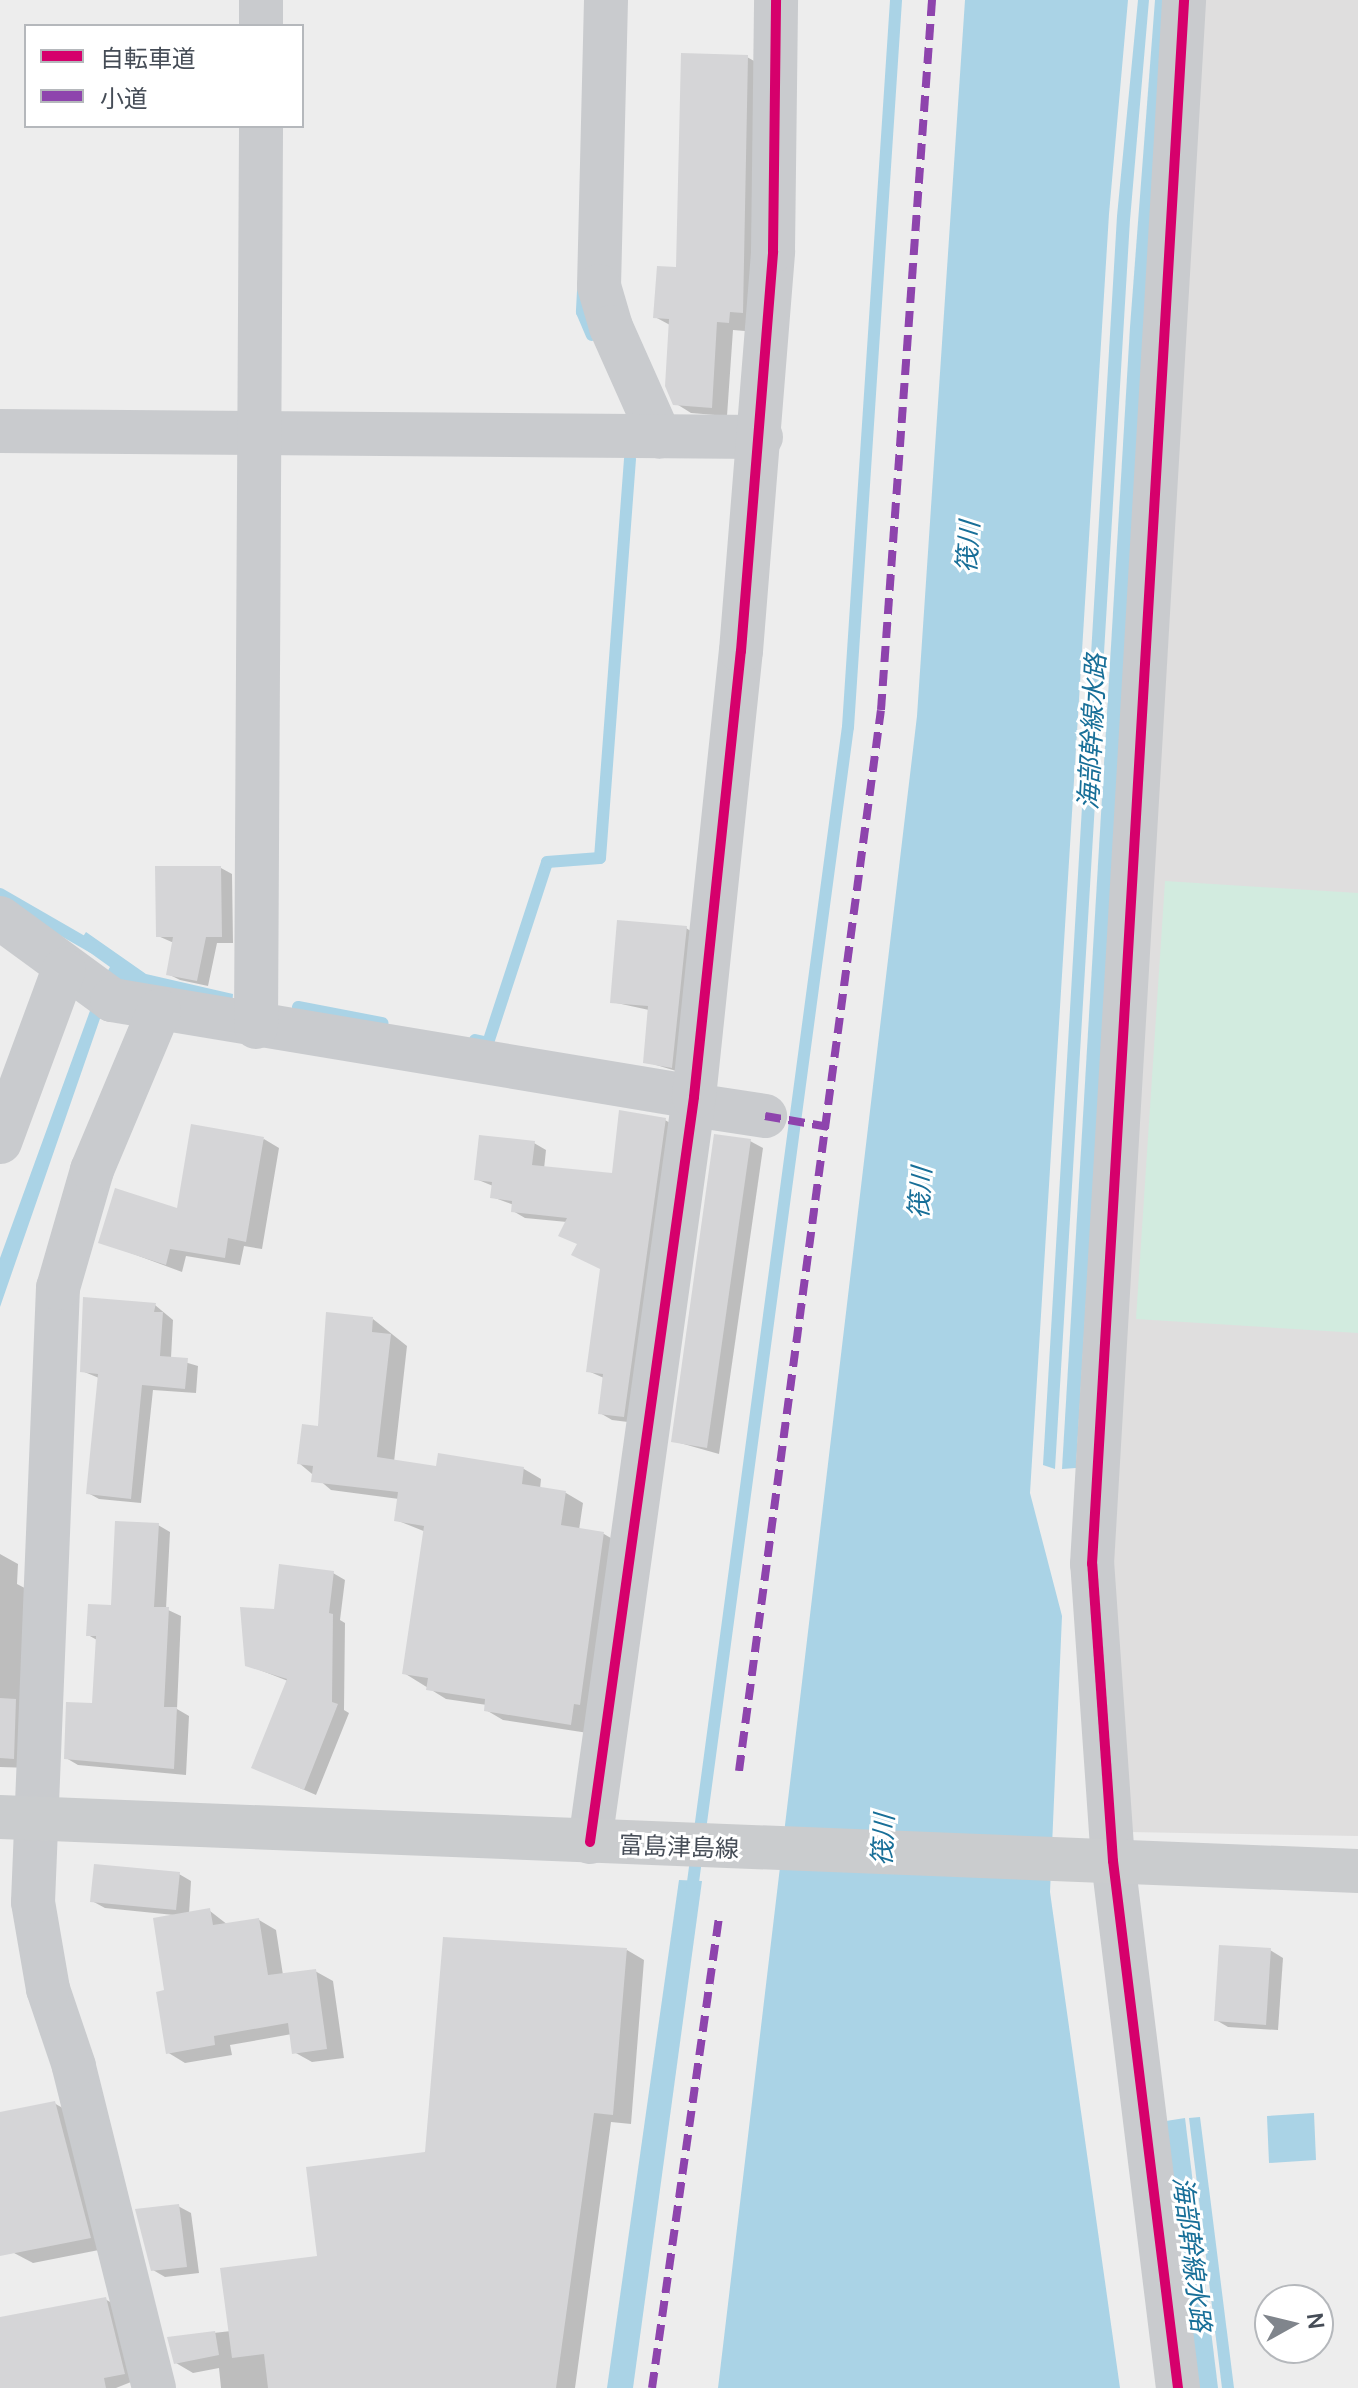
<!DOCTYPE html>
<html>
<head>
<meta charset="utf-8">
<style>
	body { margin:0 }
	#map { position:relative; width:1358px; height:2388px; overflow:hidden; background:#ededed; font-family:Manrope,"Noto Sans JP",sans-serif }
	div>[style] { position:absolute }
	.education>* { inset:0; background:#dfdede }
	.green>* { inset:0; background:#d2ebdf }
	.water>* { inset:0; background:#aad3e6 }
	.shadow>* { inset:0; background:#0003 }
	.stream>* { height:12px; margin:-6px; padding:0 6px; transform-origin:6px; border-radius:6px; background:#aad3e6 }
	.building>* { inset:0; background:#d5d5d7 }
	.minor>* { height:44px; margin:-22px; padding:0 22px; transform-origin:22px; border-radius:22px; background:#c9cbce }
	.secondary>* { height:44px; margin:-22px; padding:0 22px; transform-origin:22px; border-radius:22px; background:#caccce }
	.quiet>* { height:8px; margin-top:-4px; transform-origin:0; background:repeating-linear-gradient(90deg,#8e44ad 0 16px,transparent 0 24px) }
	.cycleway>* { height:10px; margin:-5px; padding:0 5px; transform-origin:5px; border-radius:5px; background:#d6006c }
	span { translate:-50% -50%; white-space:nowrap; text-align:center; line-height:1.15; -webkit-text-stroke:6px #fff; paint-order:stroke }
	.street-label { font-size:24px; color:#464d57 }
	.water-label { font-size:26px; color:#186f98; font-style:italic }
	.legend { position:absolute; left:24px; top:24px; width:280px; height:104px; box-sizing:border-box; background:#fff; border:2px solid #b5b8bc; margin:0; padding:10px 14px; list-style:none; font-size:24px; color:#464d57 }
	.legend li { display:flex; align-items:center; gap:16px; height:40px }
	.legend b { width:40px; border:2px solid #b5b8bc }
	.north { position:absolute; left:1254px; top:2284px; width:80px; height:80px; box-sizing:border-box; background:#fff; border:2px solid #b5b8bc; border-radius:50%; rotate:82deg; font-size:22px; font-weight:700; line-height:32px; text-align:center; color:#464d57 }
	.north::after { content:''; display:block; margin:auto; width:28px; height:36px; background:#80858c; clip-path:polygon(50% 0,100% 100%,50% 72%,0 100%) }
</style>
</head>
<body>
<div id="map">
	<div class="education">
		<i style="clip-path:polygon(1203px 0,1358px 0,1358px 1836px,1128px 1832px,1109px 1573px)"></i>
	</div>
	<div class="green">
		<i style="clip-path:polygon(1165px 881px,1358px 893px,1358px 1333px,1136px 1319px)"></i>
	</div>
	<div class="water">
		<i style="clip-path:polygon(965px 0,1128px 0,1109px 214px,1030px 1493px,1062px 1616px,1050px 1892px,1120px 2388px,718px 2388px,917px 716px)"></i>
		<i style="clip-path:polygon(1138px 0,1149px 0,1130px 220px,1055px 1469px,1043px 1465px,1117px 216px)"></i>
		<i style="clip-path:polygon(1155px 0,1165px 0,1076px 1468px,1062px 1469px,1130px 327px)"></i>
		<i style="clip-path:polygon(86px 932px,146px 974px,233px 994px,232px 1007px,103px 1010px,0 1307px,0 1258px,99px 986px,110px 967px,78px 944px)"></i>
		<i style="clip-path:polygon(679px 1880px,702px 1881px,633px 2388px,607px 2388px)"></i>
		<i style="clip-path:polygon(1314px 2113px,1316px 2160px,1269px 2163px,1267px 2116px)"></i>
		<i style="clip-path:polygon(1200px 2117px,1234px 2388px,1222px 2388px,1189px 2118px)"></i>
		<i style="clip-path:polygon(1185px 2118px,1218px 2388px,1199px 2388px,1166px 2121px)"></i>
	</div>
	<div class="shadow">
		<i style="clip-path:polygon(747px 57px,763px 66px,761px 291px,745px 331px,733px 330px,727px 416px,691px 413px,675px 403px,670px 325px,655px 317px,678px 269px)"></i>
		<i style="clip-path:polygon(221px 868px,232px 874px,233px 943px,217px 943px,208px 986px,180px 980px,168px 974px,174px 943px,158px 936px)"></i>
		<i style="clip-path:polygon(686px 928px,697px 935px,683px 1073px,646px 1062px,649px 1010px,612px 1002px)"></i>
		<i style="clip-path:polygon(665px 1120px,677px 1127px,636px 1423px,612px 1420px,600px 1413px,604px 1378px,588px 1371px,602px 1269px,579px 1245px,567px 1222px,525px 1218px,513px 1211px,514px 1205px,492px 1197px,493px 1186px,476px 1179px,534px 1143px,546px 1150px,544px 1169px,613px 1175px)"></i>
		<i style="clip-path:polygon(264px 1139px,279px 1148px,262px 1249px,244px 1246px,240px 1265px,186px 1256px,182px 1272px,101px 1242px,178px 1210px)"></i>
		<i style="clip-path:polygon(750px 1141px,763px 1148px,719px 1454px,673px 1441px)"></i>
		<i style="clip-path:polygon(155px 1305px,173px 1320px,171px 1358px,198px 1366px,196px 1393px,153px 1390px,141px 1503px,99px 1499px,88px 1493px,99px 1378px,82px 1371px)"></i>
		<i style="clip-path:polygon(373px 1319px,407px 1346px,394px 1462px,437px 1469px,524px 1469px,541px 1479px,540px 1489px,566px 1493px,583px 1503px,579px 1530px,604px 1534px,621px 1544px,588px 1733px,503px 1720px,486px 1710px,487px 1705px,446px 1699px,404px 1673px,426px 1532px,396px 1520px,399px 1499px,331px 1490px,299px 1463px)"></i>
		<i style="clip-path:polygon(158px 1525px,170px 1532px,166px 1609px,181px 1616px,177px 1709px,189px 1716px,186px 1775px,78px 1765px,66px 1758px,94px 1705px,97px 1640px,88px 1635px,113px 1607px)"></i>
		<i style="clip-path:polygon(0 1554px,18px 1564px,17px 1584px,38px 1595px,31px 1768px,0 1767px)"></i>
		<i style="clip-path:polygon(333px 1573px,345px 1580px,340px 1620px,345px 1623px,344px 1710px,349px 1713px,316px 1795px,254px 1768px,288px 1681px,247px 1665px,275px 1612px)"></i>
		<i style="clip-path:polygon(179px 1874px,191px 1881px,189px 1914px,210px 1911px,228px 1925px,259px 1920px,276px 1930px,283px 1975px,315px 1971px,333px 1981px,344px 2058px,312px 2062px,294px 2052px,292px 2034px,230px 2045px,232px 2055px,185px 2063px,167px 2052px,174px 1915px,105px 1908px,92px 1901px)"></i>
		<i style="clip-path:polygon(627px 1950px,644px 1960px,631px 2124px,611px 2122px,575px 2388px,221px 2388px,219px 2368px,193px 2373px,176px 2363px,170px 2338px,231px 2331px,319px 2258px)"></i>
		<i style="clip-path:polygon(1270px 1950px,1283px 1958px,1278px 2030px,1228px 2027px,1216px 2020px)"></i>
		<i style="clip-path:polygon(54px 2103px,73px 2114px,109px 2248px,33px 2263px,14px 2253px,0 2184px,0 2114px)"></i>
		<i style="clip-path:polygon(178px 2206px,191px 2213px,199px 2273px,165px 2277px,153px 2270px)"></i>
		<i style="clip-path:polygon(105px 2299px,117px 2306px,136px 2380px,116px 2388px,0 2388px,0 2319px)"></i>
	</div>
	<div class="stream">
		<i style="left:583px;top:291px;width:21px;rotate:93deg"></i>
		<i style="left:582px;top:312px;width:25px;rotate:67deg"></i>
		<i style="left:0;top:894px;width:108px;rotate:29.9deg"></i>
		<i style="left:298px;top:1007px;width:86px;rotate:10.8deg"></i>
		<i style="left:475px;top:1040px;width:13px;rotate:13deg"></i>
		<i style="left:488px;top:1043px;width:190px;rotate:-71.9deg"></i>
		<i style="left:547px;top:862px;width:53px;rotate:-4.3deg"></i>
		<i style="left:600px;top:858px;width:400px;rotate:-85.7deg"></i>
		<i style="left:691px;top:1897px;width:1180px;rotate:-82.36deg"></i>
		<i style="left:848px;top:727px;width:729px;rotate:-86.22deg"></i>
	</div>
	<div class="building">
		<i style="clip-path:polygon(681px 53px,748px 55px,743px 313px,730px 312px,729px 323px,717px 322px,712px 408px,673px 405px,665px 386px,669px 319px,653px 318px,657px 266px,676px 267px)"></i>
		<i style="clip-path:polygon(155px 866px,221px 866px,222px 937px,206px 937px,197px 981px,166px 975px,173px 937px,156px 937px)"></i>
		<i style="clip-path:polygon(617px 920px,687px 926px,672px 1068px,643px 1063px,648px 1006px,610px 1003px)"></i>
		<i style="clip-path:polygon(619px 1110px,666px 1118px,624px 1417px,598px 1414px,603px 1374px,586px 1372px,600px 1269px,571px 1255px,577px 1244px,558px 1236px,567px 1218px,511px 1212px,512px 1201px,490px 1198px,492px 1182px,474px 1180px,479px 1135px,535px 1141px,532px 1165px,612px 1173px)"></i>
		<i style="clip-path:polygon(191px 1124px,264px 1137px,246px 1242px,228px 1238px,225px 1258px,170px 1249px,166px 1265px,98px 1243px,115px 1188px,177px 1208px)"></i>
		<i style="clip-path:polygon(714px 1134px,751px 1139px,707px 1448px,671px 1442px)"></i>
		<i style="clip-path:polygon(83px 1297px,156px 1303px,154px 1312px,163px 1312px,160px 1356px,188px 1358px,185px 1389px,142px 1385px,131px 1499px,86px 1494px,98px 1374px,80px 1372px)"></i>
		<i style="clip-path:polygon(326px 1312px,373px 1317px,372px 1332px,391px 1334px,377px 1457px,436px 1466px,438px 1453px,524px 1467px,522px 1484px,566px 1491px,561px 1525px,604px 1532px,580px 1705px,574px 1704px,571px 1725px,484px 1711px,485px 1699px,426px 1690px,428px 1678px,402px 1674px,424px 1526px,394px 1521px,398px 1492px,311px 1482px,313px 1466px,297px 1464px,302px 1424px,318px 1426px)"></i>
		<i style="clip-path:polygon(115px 1521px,159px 1523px,154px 1607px,169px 1607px,164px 1707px,177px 1707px,174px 1769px,64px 1759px,66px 1702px,92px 1703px,96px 1636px,86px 1636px,88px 1604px,111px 1605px)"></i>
		<i style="clip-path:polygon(279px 1564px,334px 1571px,329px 1613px,333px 1614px,332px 1702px,338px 1704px,304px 1790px,251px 1768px,287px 1679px,245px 1666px,240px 1607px,274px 1609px)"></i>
		<i style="clip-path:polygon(0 1698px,16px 1699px,14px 1759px,0 1758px)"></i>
		<i style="clip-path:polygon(94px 1864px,180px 1872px,176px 1910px,90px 1902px)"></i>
		<i style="clip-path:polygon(210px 1908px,213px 1925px,259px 1918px,268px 1975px,316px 1969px,327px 2049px,292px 2054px,288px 2023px,214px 2036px,215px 2045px,166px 2054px,156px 1992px,164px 1990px,153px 1918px)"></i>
		<i style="clip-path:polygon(443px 1937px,627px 1948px,613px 2115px,594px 2113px,556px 2388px,268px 2388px,264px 2354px,232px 2358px,220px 2268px,317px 2256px,306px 2167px,425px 2152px)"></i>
		<i style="clip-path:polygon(1219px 1945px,1271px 1948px,1266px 2025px,1214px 2021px)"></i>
		<i style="clip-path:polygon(55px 2101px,91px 2238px,0 2256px,0 2112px)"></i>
		<i style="clip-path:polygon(179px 2204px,187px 2267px,151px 2271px,135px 2209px)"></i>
		<i style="clip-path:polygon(106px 2297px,125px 2374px,104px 2378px,106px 2388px,0 2388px,0 2317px)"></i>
		<i style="clip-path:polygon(215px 2331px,219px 2355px,174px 2364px,167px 2337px)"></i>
	</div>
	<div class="minor">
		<i style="left:606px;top:0;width:286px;rotate:91.4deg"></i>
		<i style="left:599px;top:286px;width:43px;rotate:73.7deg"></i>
		<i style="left:611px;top:327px;width:120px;rotate:66deg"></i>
		<i style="left:261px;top:26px;width:26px;rotate:-90deg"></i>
		<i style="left:0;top:431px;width:761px;rotate:0.45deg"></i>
		<i style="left:0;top:918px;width:139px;rotate:36.2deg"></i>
		<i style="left:112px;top:1000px;width:590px;rotate:9.46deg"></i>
		<i style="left:256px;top:1027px;width:901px;rotate:-89.68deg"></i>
		<i style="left:693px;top:1105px;width:73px;rotate:8.7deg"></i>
		<i style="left:0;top:1142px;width:184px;rotate:-69.7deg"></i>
		<i style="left:590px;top:1842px;width:752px;rotate:-82.05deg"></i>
		<i style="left:694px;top:1097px;width:448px;rotate:-84deg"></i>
		<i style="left:741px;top:651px;width:401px;rotate:-85.4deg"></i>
		<i style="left:773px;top:251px;width:251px;rotate:-89.3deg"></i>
		<i style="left:154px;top:2388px;width:332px;rotate:-104deg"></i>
		<i style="left:74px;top:2066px;width:81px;rotate:-108.7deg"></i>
		<i style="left:48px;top:1989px;width:88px;rotate:-99.8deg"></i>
		<i style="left:33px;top:1902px;width:615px;rotate:-87.67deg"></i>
		<i style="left:58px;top:1288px;width:123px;rotate:-73.9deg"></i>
		<i style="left:92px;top:1170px;width:173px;rotate:-67.2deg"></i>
		<i style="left:1178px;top:2388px;width:531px;rotate:-97.03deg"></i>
		<i style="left:1113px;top:1861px;width:298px;rotate:-94deg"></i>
		<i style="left:1092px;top:1564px;width:1567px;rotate:-86.63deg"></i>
	</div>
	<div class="secondary">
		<i style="left:0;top:1817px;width:1359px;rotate:2.28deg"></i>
	</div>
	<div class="quiet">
		<i style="left:765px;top:1116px;width:65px;rotate:9.8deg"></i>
		<i style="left:739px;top:1771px;width:1070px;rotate:-82.38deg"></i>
		<i style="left:881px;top:710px;width:712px;rotate:-85.89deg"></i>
		<i style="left:652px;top:2388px;width:478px;rotate:-81.9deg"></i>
	</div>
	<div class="cycleway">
		<i style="left:590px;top:1842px;width:752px;rotate:-82.05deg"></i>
		<i style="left:694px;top:1097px;width:448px;rotate:-84deg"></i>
		<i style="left:741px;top:651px;width:401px;rotate:-85.4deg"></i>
		<i style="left:773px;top:251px;width:251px;rotate:-89.3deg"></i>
		<i style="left:1178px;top:2388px;width:531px;rotate:-97.03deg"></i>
		<i style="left:1113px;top:1861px;width:298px;rotate:-94deg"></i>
		<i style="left:1092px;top:1564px;width:1567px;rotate:-86.63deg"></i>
	</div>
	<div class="street-label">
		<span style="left:679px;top:1846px;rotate:2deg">富島津島線</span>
	</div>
	<div class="water-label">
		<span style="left:968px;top:547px;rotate:-86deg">筏川</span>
		<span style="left:1092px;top:732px;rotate:-87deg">海部幹線水路</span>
		<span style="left:920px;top:1193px;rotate:-86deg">筏川</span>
		<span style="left:883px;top:1840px;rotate:-87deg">筏川</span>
		<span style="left:1192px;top:2254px;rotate:83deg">海部幹線水路</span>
	</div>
	<ul class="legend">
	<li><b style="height:10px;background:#d6006c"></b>自転車道</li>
	<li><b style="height:10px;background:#8e44ad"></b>小道</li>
	</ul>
	<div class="north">N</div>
</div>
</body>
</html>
